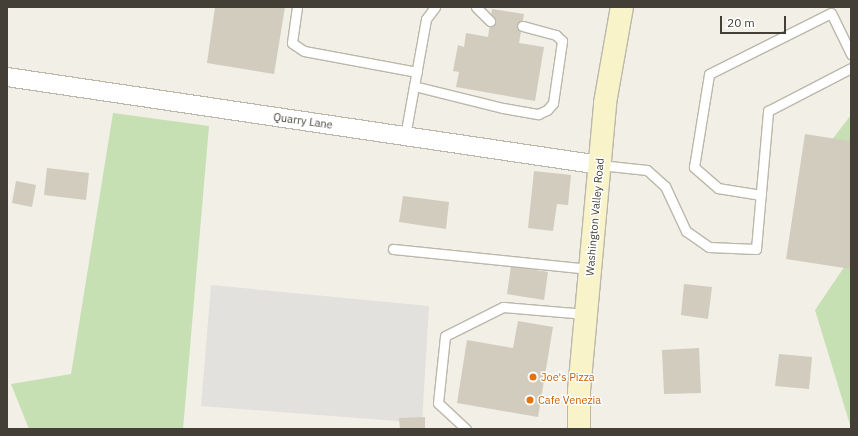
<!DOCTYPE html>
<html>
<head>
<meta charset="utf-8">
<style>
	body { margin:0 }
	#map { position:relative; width:858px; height:436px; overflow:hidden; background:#f1efe6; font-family:"IBM Plex Sans",sans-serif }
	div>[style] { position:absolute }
	.green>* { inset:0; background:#c6e0b3 }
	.parking>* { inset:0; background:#e2e1de }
	.building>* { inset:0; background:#d1ccbd }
	.roads { filter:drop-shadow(1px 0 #bbb7aa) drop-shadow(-1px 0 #bbb7aa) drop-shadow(0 1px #bbb7aa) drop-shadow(0 -1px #bbb7aa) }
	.lane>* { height:9px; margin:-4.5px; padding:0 4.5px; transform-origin:4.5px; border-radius:4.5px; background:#fff }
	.street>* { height:18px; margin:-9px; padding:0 9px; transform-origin:9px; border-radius:9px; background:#fff }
	.secondary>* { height:22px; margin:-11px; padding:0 11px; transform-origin:11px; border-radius:11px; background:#f8f3c9 }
	.dots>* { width:11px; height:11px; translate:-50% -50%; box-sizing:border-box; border:2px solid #fff; border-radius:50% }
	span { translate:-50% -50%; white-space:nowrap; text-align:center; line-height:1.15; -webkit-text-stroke:3px #fff; paint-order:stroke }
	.street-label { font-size:11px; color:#433f36 }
	.food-label { font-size:11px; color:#c56008 }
	.left { translate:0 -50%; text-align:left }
	.frame { position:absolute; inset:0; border:8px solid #433f36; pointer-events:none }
	.scale { position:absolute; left:720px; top:16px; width:66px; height:18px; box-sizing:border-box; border:2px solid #433f36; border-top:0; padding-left:5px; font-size:12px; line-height:14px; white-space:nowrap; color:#433f36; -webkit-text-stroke:3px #fff; paint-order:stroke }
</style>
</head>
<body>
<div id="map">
	<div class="green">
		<i style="clip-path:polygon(113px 113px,209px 126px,183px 429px,29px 429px,11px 384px,71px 374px)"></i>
		<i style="clip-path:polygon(851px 115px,851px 158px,831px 141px)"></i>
		<i style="clip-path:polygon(851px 257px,851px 428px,815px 310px)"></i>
	</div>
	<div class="parking">
		<i style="clip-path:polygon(211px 285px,429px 306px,422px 423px,201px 406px)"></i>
	</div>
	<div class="building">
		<i style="clip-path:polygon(215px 7px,285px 7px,274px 74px,207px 63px)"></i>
		<i style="clip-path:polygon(492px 9px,524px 14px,519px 43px,544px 47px,535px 101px,456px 87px,459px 72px,453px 71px,458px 45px,464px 47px,466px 33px,488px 37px)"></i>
		<i style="clip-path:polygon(851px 132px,851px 269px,786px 259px,805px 134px,849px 141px)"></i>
		<i style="clip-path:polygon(47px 168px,89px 173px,86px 200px,44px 195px)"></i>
		<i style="clip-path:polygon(534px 171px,571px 175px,568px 205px,557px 204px,553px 231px,528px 228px)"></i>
		<i style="clip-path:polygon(16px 181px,36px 185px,32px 207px,12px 203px)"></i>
		<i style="clip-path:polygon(403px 196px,449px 202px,446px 229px,399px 222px)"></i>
		<i style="clip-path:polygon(511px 266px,548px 272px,544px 300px,507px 294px)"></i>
		<i style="clip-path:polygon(684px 284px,712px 287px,708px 319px,681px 315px)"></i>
		<i style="clip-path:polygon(518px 321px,553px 327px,538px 417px,457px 403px,467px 340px,513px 348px)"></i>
		<i style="clip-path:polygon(699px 348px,701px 393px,664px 394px,662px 350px)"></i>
		<i style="clip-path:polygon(779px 354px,812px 357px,809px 389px,775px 386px)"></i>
		<i style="clip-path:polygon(425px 417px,425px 429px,400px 429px,399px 418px)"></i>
	</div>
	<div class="roads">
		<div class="lane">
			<i style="left:297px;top:7px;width:36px;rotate:98deg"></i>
			<i style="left:292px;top:43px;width:14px;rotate:34deg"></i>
			<i style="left:304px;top:51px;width:115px;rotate:10.5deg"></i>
			<i style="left:476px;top:7px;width:20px;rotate:45deg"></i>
			<i style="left:414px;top:86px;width:92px;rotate:13.9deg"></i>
			<i style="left:503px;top:108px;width:36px;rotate:10deg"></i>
			<i style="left:538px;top:114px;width:10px;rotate:-24deg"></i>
			<i style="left:547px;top:110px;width:9px;rotate:-49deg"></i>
			<i style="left:553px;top:103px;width:63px;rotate:-81.7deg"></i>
			<i style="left:562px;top:41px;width:8px;rotate:-135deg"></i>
			<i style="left:556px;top:35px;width:35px;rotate:-165deg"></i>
			<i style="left:405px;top:136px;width:119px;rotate:-79.8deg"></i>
			<i style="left:426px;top:19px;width:15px;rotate:-53deg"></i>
			<i style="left:600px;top:165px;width:47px;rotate:6.1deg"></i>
			<i style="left:647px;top:170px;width:24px;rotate:42deg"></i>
			<i style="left:665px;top:186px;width:50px;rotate:65deg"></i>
			<i style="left:686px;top:231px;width:28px;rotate:35deg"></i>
			<i style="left:709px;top:247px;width:47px;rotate:2.4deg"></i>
			<i style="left:756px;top:249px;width:139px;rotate:-85deg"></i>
			<i style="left:768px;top:111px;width:93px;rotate:-27.4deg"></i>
			<i style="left:761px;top:195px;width:44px;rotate:-170.8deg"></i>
			<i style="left:718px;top:188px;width:32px;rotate:-139deg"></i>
			<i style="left:694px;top:167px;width:94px;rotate:-80.8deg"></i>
			<i style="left:709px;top:74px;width:136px;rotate:-26.6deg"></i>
			<i style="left:831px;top:13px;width:46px;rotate:64deg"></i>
			<i style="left:393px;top:249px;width:198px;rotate:5.8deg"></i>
			<i style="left:466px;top:429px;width:38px;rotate:-137deg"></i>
			<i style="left:438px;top:403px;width:67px;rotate:-84deg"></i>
			<i style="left:445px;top:336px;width:65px;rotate:-26.6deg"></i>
			<i style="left:503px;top:307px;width:83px;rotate:4.8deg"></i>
		</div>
		<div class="street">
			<i style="left:7px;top:77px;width:599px;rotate:8.44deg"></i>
		</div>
		<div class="secondary">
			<i style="left:579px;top:429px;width:38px;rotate:-90deg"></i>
			<i style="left:579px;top:391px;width:289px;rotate:-84.8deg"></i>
			<i style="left:605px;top:103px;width:97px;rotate:-80deg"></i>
		</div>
	</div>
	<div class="dots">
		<i style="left:533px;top:377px;background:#e8710a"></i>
		<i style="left:530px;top:400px;background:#e8710a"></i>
	</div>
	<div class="street-label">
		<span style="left:303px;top:121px;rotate:8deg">Quarry Lane</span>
		<span style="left:595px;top:217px;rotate:-85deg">Washington Valley Road</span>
	</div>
	<div class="food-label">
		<span class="left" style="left:541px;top:377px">Joe's Pizza</span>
		<span class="left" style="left:538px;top:400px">Cafe Venezia</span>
	</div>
	<div class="frame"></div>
	<div class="scale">20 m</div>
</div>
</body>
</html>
